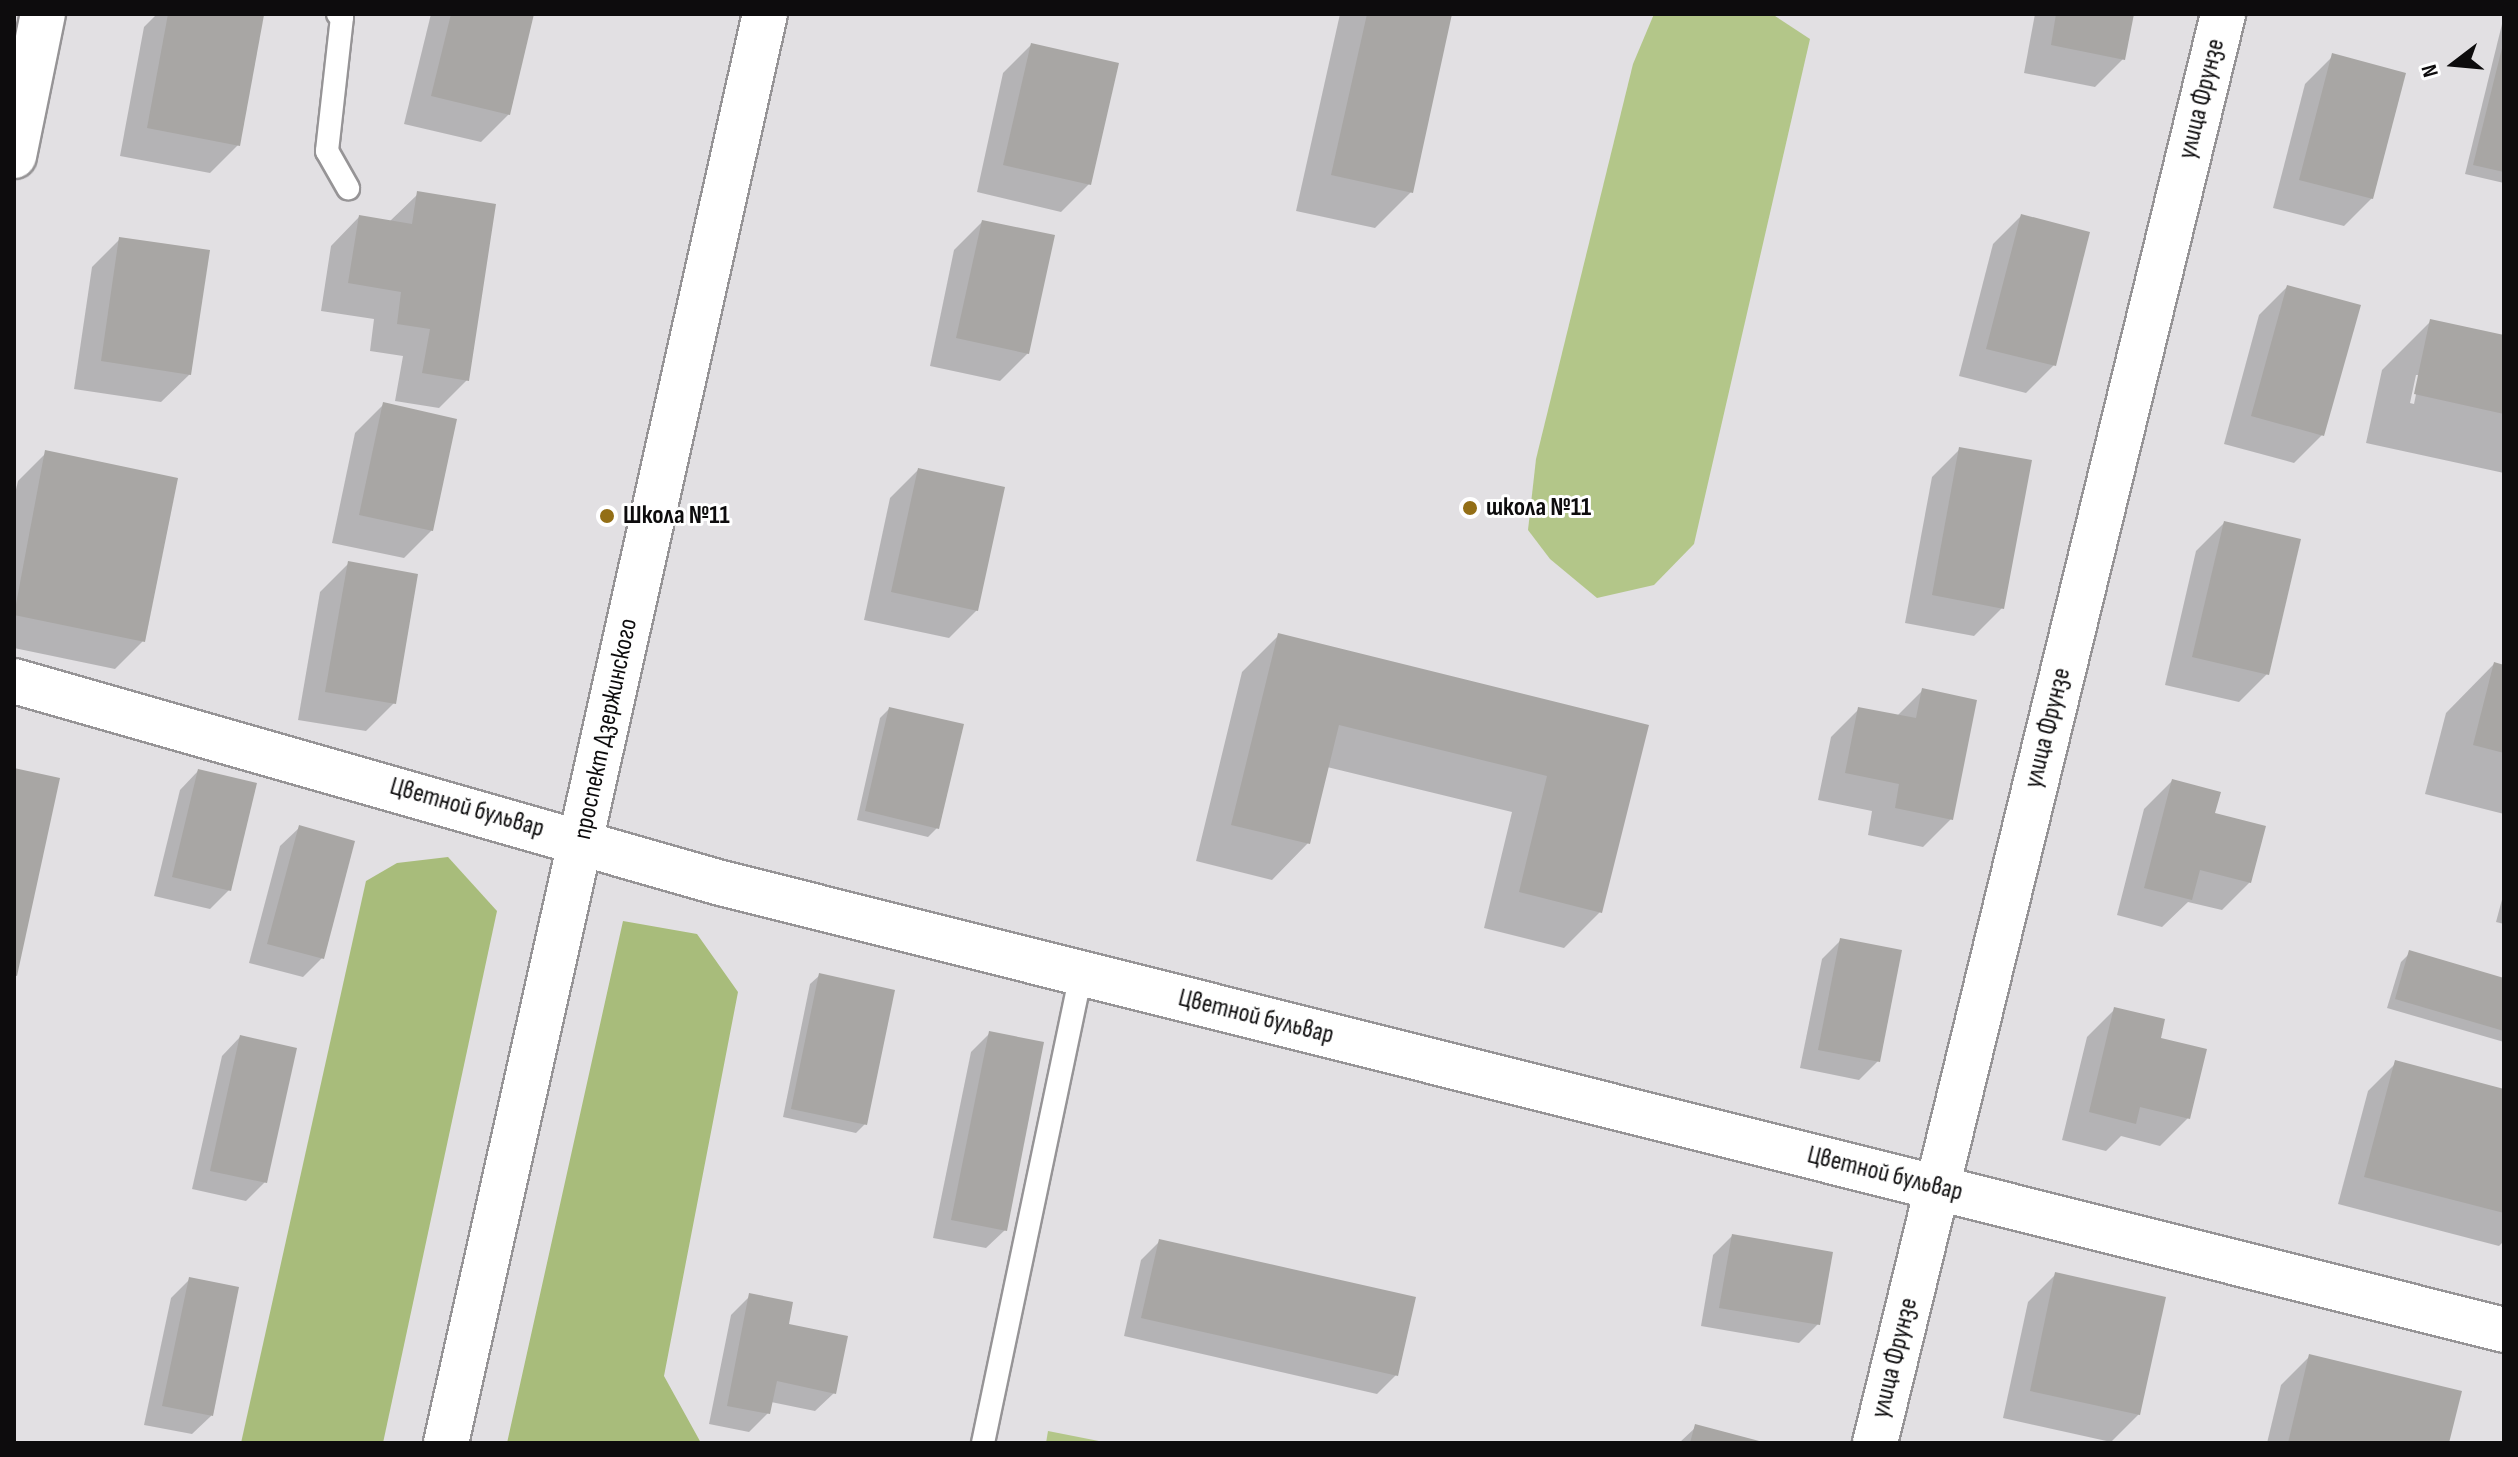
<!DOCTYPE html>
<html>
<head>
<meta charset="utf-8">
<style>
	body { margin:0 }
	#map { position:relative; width:2518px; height:1457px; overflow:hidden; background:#e2e0e3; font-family:"Sofia Sans Condensed",sans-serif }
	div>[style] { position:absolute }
	.green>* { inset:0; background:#b3c689 }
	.forest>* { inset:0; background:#a8bc7b }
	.shadow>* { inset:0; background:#0003 }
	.building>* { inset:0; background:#a8a6a4 }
	.roads { filter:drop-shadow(2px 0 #969496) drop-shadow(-2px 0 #969496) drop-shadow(0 2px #969496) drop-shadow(0 -2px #969496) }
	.service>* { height:22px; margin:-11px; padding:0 11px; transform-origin:11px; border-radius:11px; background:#fff }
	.minor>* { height:44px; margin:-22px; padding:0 22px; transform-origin:22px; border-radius:22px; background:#fff }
	.primary>* { height:44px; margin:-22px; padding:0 22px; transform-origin:22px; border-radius:22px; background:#fff }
	.dots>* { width:22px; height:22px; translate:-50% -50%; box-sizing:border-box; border:4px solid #fff; border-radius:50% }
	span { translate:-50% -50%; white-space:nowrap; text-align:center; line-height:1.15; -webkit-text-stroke:6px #fff; paint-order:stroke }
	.street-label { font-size:26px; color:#0d0c0d }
	.poi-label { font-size:26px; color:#0d0c0d; font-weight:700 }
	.left { translate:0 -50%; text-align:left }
	.frame { position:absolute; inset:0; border:16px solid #0d0c0d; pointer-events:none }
	.north { position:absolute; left:2414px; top:24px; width:80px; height:80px; -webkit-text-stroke:6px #fff; paint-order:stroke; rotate:254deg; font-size:22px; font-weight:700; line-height:32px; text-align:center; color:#0d0c0d }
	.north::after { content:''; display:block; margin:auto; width:28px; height:36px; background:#0d0c0d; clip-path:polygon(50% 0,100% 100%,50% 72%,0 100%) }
</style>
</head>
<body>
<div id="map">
	<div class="green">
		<i style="clip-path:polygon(1654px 14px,1772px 14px,1810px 39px,1694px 544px,1654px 585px,1597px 598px,1550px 559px,1528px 530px,1536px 459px,1633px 64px)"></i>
		<i style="clip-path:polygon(1048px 1431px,1109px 1443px,1046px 1443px)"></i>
	</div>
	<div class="forest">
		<i style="clip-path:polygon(448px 857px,497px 911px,383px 1443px,241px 1443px,366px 881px,397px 863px)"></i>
		<i style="clip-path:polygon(623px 921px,697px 934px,738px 992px,664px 1376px,701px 1443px,507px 1443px)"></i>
	</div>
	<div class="shadow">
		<i style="clip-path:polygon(157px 14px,262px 16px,238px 145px,210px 173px,120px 156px,144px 27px)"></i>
		<i style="clip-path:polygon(431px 14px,532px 14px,509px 114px,481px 142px,404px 124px)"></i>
		<i style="clip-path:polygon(1340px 14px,1450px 14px,1411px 192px,1375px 228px,1296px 211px)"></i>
		<i style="clip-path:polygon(2035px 14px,2132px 14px,2123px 59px,2095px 87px,2024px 73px)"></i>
		<i style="clip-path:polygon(2504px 16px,2504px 183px,2465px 174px)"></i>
		<i style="clip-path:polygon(1031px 45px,1089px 184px,1061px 212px,977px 192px,1003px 73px)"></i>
		<i style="clip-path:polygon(2333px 56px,2372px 198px,2344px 226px,2273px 208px,2305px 84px)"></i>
		<i style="clip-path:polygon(418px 194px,467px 380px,439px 408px,395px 401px,403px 356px,370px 351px,374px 319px,321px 311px,331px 246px,359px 217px,389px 222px)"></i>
		<i style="clip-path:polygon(2021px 216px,2054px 365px,2026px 393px,1959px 376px,1993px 244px)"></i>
		<i style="clip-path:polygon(982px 222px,1028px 353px,1000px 381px,930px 366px,954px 250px)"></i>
		<i style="clip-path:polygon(120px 239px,190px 374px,161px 402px,74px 389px,92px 267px)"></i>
		<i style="clip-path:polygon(2287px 287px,2322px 435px,2294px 463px,2224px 444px,2259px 315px)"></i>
		<i style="clip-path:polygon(evenodd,2431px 321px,2504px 337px,2504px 473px,2366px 443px,2382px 370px,2431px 321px,2416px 375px,2420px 375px,2414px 404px,2410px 403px,2416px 375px)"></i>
		<i style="clip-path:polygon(383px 405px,432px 530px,404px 558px,332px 543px,355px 433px)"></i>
		<i style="clip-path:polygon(1960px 449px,2002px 608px,1974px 636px,1905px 623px,1932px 477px)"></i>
		<i style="clip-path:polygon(46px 453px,143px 641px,115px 669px,14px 648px,14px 498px,18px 481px)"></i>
		<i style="clip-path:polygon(918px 470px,977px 610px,949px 638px,864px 620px,890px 498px)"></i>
		<i style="clip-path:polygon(2224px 523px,2267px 674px,2239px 702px,2165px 685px,2196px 551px)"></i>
		<i style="clip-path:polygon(348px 564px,394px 703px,366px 731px,298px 720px,320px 592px)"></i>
		<i style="clip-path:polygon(1278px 636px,1646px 726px,1600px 912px,1564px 948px,1484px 928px,1512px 812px,1327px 767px,1308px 843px,1272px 880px,1196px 861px,1242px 672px)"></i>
		<i style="clip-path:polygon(2494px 664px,2504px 667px,2504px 814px,2425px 794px,2446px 713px)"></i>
		<i style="clip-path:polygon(1922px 691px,1951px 819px,1923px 847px,1868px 835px,1872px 811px,1818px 800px,1831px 737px,1859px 709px,1896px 717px)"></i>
		<i style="clip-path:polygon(889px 709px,937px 828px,928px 837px,857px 820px,880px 718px)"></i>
		<i style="clip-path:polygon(198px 771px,229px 890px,210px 909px,154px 896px,180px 790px)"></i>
		<i style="clip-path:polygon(2172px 781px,2213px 814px,2250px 882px,2222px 910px,2188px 902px,2162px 927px,2117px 915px,2144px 809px)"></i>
		<i style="clip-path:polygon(299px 828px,322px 958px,303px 977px,249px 963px,280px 846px)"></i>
		<i style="clip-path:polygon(2504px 892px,2504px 924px,2496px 922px)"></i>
		<i style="clip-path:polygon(1841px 940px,1878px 1061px,1859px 1080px,1800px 1068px,1822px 959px)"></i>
		<i style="clip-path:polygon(2410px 953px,2504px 980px,2504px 1042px,2387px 1008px,2401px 962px)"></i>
		<i style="clip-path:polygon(820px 975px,865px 1124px,856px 1133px,783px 1117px,810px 984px)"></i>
		<i style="clip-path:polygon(2115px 1009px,2159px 1039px,2188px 1118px,2160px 1146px,2121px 1136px,2106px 1151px,2062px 1140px,2087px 1037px)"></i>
		<i style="clip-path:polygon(990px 1033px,1005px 1230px,986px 1248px,933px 1238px,971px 1052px)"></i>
		<i style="clip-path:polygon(240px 1037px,265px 1182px,246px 1201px,192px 1189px,222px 1056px)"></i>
		<i style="clip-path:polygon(2396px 1063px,2504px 1091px,2504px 1241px,2499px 1246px,2338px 1204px,2368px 1091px)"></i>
		<i style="clip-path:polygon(1732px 1236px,1818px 1324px,1799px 1343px,1701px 1326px,1713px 1255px)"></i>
		<i style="clip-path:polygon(1160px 1241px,1396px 1375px,1377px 1394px,1124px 1336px,1141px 1260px)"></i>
		<i style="clip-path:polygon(2056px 1274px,2139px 1414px,2111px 1442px,2003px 1418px,2028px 1302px)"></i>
		<i style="clip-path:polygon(190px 1279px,211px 1416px,192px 1434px,144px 1425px,171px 1298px)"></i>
		<i style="clip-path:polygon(750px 1296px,786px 1325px,834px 1393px,815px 1411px,771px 1402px,768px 1413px,749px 1432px,709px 1424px,731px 1315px)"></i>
		<i style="clip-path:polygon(2309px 1357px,2447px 1443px,2267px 1443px,2281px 1385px)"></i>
		<i style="clip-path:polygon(1696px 1427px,1759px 1443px,1679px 1443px)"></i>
	</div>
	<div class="building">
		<i style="clip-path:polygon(168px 14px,264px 15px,240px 146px,147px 128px)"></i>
		<i style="clip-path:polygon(451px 14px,534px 14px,510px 115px,431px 96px)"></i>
		<i style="clip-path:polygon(1367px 14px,1452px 14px,1413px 193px,1331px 175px)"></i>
		<i style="clip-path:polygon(2056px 14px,2134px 14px,2125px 60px,2051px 45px)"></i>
		<i style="clip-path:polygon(1031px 43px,1119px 63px,1091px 185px,1003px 165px)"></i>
		<i style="clip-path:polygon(2503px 44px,2504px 44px,2504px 172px,2473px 165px)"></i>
		<i style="clip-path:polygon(2332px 53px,2406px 73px,2373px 199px,2299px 180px)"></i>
		<i style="clip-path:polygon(417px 191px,496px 204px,469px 381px,422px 373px,430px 329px,397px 324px,401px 292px,348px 283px,359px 215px,412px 224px)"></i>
		<i style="clip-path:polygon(2021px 214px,2090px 232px,2056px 366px,1986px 349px)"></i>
		<i style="clip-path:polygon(982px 220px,1055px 235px,1029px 354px,956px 338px)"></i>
		<i style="clip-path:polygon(119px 237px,210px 250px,191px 375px,101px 361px)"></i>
		<i style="clip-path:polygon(2287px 285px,2361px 305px,2324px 436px,2251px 416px)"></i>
		<i style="clip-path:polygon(2430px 319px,2504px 335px,2504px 414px,2414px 394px)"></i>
		<i style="clip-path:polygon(383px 402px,457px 419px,433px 531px,359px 515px)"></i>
		<i style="clip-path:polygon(1959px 447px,2032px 460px,2004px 609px,1932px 595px)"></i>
		<i style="clip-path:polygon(45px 450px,178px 478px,145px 642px,14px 615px)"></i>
		<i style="clip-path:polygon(918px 468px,1005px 487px,978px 611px,891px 592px)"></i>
		<i style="clip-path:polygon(2224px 521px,2301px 539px,2269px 675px,2192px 657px)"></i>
		<i style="clip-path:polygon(348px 561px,418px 574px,396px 704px,325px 692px)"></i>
		<i style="clip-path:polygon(1278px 633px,1649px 725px,1602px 913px,1519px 892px,1547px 776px,1339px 725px,1310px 844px,1231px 825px)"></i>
		<i style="clip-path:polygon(2494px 662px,2504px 665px,2504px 753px,2473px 745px)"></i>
		<i style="clip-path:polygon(1922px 688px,1977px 700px,1953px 820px,1895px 808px,1899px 784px,1845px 773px,1858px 707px,1916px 718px)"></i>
		<i style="clip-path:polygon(889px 707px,964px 724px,939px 829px,865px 811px)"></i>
		<i style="clip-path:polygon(14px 768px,60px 778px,17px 976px,14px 975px)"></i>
		<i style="clip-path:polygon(198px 769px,257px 783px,231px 891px,172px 877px)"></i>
		<i style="clip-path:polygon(2172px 779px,2221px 792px,2215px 813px,2266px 826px,2251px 883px,2200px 870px,2192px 900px,2144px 888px)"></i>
		<i style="clip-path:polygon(299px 825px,355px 841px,324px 959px,267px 944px)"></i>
		<i style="clip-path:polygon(1840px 938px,1902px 950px,1880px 1062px,1818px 1050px)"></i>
		<i style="clip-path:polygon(2409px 950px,2504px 978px,2504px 1031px,2395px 999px)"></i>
		<i style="clip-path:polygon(819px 973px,895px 990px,867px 1125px,791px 1109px)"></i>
		<i style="clip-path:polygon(2114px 1007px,2165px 1019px,2161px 1038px,2207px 1049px,2190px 1119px,2140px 1107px,2136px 1124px,2089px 1112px)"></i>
		<i style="clip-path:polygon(989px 1031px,1044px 1042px,1007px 1231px,951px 1220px)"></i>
		<i style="clip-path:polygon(240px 1035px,297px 1048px,267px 1183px,210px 1171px)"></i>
		<i style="clip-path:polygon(2395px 1060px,2504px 1089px,2504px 1213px,2364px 1177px)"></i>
		<i style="clip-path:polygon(1732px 1234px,1833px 1252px,1820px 1325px,1719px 1308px)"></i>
		<i style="clip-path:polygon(1159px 1239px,1416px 1297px,1398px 1376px,1141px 1318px)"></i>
		<i style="clip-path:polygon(2055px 1272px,2166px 1297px,2140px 1415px,2030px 1391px)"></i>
		<i style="clip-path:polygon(189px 1277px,239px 1287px,213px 1416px,162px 1406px)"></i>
		<i style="clip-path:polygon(749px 1293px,793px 1302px,789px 1324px,848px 1336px,836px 1394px,777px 1381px,770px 1414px,727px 1406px)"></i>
		<i style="clip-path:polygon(2309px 1354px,2462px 1391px,2449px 1443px,2288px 1443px)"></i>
		<i style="clip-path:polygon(1695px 1424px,1763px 1442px,1763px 1443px,1690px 1443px)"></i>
	</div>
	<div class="roads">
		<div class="service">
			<i style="left:338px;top:14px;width:5px;rotate:37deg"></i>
			<i style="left:342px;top:17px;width:135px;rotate:96.4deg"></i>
			<i style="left:327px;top:151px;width:43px;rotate:60.4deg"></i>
			<i style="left:983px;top:1443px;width:480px;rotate:-78.2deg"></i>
		</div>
		<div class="minor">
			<i style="left:14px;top:156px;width:145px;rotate:-78.5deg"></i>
			<i style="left:14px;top:681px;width:735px;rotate:15.95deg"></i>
			<i style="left:721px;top:883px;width:1838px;rotate:14.07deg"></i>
			<i style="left:1875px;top:1443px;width:1471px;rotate:-76.31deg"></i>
		</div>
		<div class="primary">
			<i style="left:446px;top:1443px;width:1464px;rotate:-77.42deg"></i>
		</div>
	</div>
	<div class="dots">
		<i style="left:1470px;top:508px;background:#936e16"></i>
		<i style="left:607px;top:516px;background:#936e16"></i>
	</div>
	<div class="street-label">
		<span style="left:2202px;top:99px;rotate:-76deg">улица Фрунзе</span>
		<span style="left:2048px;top:728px;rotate:-76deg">улица Фрунзе</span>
		<span style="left:606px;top:729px;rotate:-78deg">проспект Дзержинского</span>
		<span style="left:467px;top:808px;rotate:16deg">Цветной бульвар</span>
		<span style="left:1256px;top:1017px;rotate:14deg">Цветной бульвар</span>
		<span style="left:1885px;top:1174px;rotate:14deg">Цветной бульвар</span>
		<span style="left:1895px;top:1358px;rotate:-76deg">улица Фрунзе</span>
	</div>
	<div class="poi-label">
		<span class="left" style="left:1486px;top:508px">школа №11</span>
		<span class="left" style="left:623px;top:516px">Школа №11</span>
	</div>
	<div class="frame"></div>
	<div class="north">N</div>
</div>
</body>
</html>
